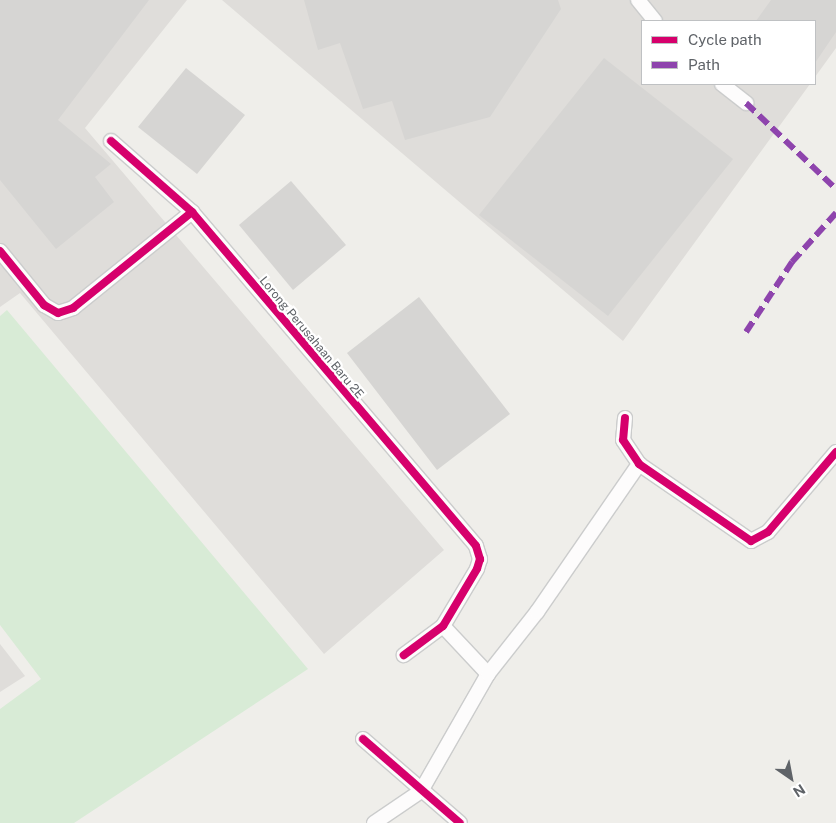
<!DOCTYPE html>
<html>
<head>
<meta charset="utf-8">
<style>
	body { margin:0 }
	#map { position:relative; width:836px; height:823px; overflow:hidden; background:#efeeea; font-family:"Public Sans",sans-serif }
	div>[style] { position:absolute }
	.industrial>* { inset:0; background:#dfddda }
	.green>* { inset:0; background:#d8ebd6 }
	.building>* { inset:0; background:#d6d5d3 }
	.roads { filter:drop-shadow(1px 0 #cbcccc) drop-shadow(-1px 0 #cbcccc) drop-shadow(0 1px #cbcccc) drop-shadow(0 -1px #cbcccc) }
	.minor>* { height:14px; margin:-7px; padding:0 7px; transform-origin:7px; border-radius:7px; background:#fdfcfc }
	.quiet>* { height:6px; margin-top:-3px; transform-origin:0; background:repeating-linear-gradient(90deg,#8e44ad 0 12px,transparent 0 18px) }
	.cycleway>* { height:8px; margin:-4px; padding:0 4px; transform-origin:4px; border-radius:4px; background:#d6006c }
	span { translate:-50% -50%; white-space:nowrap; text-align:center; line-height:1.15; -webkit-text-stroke:4.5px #fff; paint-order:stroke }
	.street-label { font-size:12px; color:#5f6368 }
	.legend { position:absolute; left:641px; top:20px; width:175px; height:65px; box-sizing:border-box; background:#fff; border:1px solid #bfc1c3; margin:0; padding:6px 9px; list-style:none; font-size:15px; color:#5f6368 }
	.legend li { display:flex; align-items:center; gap:10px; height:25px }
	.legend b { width:25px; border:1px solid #bfc1c3 }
	.north { position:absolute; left:766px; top:753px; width:50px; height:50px; -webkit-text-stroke:4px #fff; paint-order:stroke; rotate:147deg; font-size:14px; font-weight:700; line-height:20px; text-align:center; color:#5f6368 }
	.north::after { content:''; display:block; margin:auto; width:18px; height:22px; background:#5f6368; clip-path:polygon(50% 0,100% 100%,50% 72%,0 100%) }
</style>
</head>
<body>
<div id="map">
	<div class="industrial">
		<i style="clip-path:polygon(0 0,187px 0,85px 128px,444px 550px,324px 654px,20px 293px,0 307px)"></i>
		<i style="clip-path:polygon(222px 0,836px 0,836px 48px,815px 77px,815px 21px,642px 21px,642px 84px,810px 84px,623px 341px)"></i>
		<i style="clip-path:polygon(0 644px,25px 676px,0 692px)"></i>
	</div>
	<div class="green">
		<i style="clip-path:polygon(7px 310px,308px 669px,74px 823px,0 823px,0 709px,41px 679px,0 625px,0 316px)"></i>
	</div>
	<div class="building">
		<i style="clip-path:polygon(0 0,149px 0,58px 120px,111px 164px,95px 177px,114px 202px,56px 249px,0 180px)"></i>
		<i style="clip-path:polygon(304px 0,558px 0,561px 9px,490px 117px,405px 140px,392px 101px,363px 109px,340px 43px,318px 50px)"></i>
		<i style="clip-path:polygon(771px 0,836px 0,836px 32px,815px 63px,815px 21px,756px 21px)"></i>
		<i style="clip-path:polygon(604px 58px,733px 159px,608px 316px,479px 215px)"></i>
		<i style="clip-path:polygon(186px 68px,245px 115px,197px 174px,138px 127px)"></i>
		<i style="clip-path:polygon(291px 181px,346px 245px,293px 290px,239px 225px)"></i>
		<i style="clip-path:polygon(419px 297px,510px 414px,437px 470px,347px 353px)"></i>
	</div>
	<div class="roads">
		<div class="minor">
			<i style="left:638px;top:0;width:27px;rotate:51deg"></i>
			<i style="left:722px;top:84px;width:31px;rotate:38deg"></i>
			<i style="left:111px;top:141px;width:108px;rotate:41.2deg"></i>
			<i style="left:192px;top:212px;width:438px;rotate:49.6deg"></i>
			<i style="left:476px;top:546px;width:14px;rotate:73deg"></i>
			<i style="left:480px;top:559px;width:10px;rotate:107deg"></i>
			<i style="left:477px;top:569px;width:66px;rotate:120.8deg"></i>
			<i style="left:443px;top:626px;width:49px;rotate:143.4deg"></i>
			<i style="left:0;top:251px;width:70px;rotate:50.8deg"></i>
			<i style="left:44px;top:305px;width:16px;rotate:30deg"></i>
			<i style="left:58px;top:313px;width:16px;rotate:-18deg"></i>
			<i style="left:73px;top:308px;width:153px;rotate:-38.9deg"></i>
			<i style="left:625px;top:418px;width:22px;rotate:95deg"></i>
			<i style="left:623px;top:440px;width:29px;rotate:56deg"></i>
			<i style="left:639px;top:464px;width:136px;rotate:34.5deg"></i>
			<i style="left:751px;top:541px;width:19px;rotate:-28deg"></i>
			<i style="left:768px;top:532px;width:105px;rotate:-49.6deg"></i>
			<i style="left:443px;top:626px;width:66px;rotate:46.8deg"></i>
			<i style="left:363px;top:739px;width:128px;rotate:40.9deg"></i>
			<i style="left:374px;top:823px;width:57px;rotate:-34.2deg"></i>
			<i style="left:421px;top:791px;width:135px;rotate:-60.2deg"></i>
			<i style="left:488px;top:674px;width:79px;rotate:-51.7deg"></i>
			<i style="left:537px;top:612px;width:180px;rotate:-55.4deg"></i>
		</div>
	</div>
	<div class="quiet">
		<i style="left:746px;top:103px;width:124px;rotate:43.7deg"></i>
		<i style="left:746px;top:332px;width:84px;rotate:-56.7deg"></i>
		<i style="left:792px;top:262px;width:66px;rotate:-48.1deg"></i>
	</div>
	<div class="cycleway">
		<i style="left:111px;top:141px;width:108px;rotate:41.2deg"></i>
		<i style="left:192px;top:212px;width:438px;rotate:49.6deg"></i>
		<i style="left:476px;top:546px;width:14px;rotate:73deg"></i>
		<i style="left:480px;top:559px;width:10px;rotate:107deg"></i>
		<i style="left:477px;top:569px;width:66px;rotate:120.8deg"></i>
		<i style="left:443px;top:626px;width:49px;rotate:143.4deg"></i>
		<i style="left:0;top:251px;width:70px;rotate:50.8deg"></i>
		<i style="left:44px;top:305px;width:16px;rotate:30deg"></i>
		<i style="left:58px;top:313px;width:16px;rotate:-18deg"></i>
		<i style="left:73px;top:308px;width:153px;rotate:-38.9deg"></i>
		<i style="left:625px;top:418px;width:22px;rotate:95deg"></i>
		<i style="left:623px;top:440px;width:29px;rotate:56deg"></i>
		<i style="left:639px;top:464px;width:136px;rotate:34.5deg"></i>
		<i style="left:751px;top:541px;width:19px;rotate:-28deg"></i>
		<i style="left:768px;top:532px;width:105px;rotate:-49.6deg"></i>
		<i style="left:363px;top:739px;width:128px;rotate:40.9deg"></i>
	</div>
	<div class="street-label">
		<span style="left:311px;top:338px;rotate:50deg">Lorong Perusahaan Baru 2E</span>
	</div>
	<ul class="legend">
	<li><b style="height:6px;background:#d6006c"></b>Cycle path</li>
	<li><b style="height:6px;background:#8e44ad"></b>Path</li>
	</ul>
	<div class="north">N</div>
</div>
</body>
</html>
